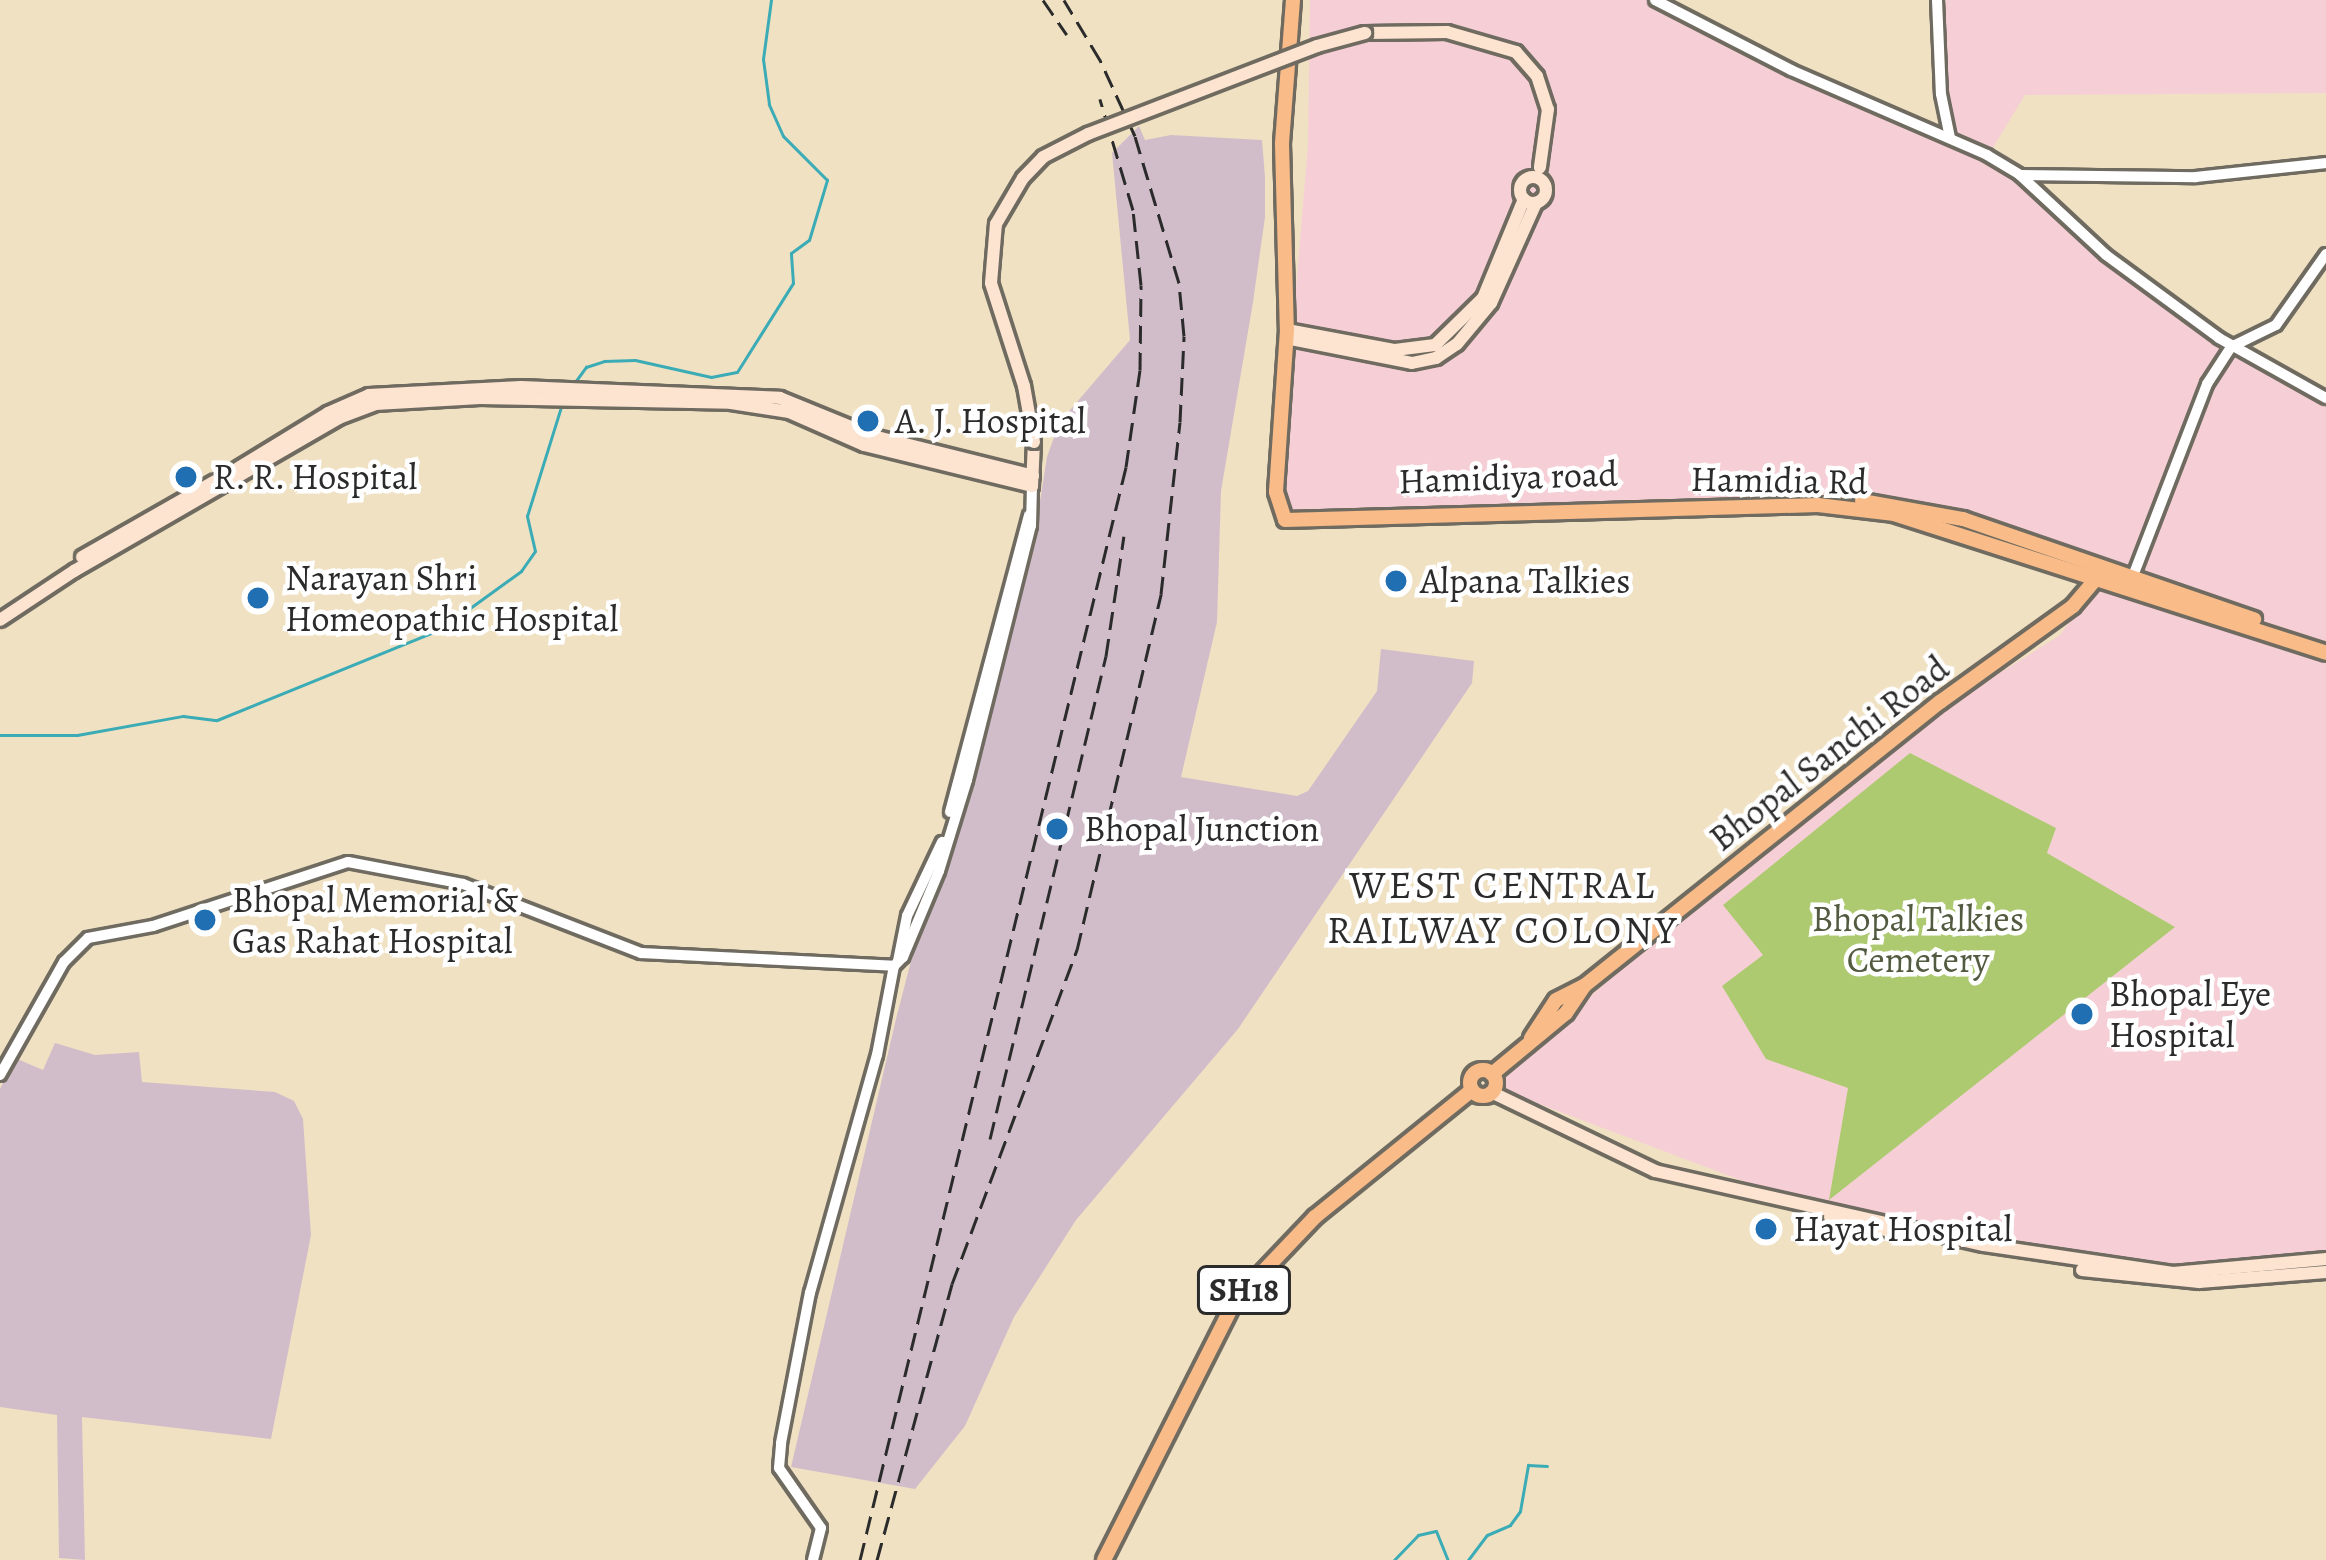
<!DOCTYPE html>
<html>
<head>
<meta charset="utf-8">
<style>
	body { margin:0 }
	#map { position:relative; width:2326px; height:1560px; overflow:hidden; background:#f0e1c3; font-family:Alegreya,serif }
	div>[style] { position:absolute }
	.built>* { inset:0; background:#f6cfd6 }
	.industrial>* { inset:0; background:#d1bdc9 }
	.green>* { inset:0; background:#adca71 }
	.stream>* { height:3px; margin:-1.5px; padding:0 1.5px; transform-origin:1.5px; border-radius:1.5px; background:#3bacb6 }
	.roads { filter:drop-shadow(3px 0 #706b60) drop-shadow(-3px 0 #706b60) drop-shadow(0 3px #706b60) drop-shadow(0 -3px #706b60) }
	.tertiary>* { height:10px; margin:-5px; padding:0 5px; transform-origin:5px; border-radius:5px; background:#fff }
	.secondary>* { height:12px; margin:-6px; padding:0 6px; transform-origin:6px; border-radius:6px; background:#fde4d0 }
	.secondary>.ring { margin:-6px; padding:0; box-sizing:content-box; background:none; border:12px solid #fde4d0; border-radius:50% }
	.primary>* { height:14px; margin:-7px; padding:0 7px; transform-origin:7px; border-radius:7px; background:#f9bc89 }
	.primary>.ring { margin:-7px; padding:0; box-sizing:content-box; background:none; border:14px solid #f9bc89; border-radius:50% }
	.rail>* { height:3px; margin-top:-1.5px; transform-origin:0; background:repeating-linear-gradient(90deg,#2b2b2b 0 18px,transparent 0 27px) }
	.bridges { filter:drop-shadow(3px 0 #706b60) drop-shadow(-3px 0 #706b60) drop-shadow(0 3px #706b60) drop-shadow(0 -3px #706b60) }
	.secondary-bridge>* { height:12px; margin:-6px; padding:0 6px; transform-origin:6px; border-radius:6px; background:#fde4d0 }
	.dots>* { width:33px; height:33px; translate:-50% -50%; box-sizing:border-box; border:6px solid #fff; border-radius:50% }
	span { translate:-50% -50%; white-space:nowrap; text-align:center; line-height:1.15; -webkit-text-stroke:9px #fff; paint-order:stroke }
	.shield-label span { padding:3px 9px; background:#fff; border:3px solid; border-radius:9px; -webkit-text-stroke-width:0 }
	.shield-label { font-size:33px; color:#2b2b2b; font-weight:700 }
	.poi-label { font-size:36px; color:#2b2b2b }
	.left { translate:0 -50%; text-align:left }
	.street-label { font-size:36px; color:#2b2b2b }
	.park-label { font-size:36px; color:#525b40 }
	.neighbourhood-label { font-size:39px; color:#2b2b2b; letter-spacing:3px }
</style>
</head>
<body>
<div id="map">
	<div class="built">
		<i style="clip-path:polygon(1310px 0,1649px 0,1951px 137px,1937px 0,2326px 0,2326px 93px,2025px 95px,1989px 154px,2231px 347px,2326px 396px,2326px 1250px,2136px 1271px,1828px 1213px,1486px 1084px,1891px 742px,2060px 635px,2102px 577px,1878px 507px,1277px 517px,1308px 144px)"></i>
	</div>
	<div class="industrial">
		<i style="clip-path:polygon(1139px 126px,1145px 140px,1171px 135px,1262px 140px,1265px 177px,1265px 217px,1253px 302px,1221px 491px,1217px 622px,1181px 777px,1297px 796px,1308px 791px,1377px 691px,1381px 649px,1474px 661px,1472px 683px,1238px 1029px,1076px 1220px,1014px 1317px,965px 1426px,915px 1489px,791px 1467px,896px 1019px,919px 930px,953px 851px,1033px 545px,1047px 457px,1059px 423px,1130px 340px,1112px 153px)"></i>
		<i style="clip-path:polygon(55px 1043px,95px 1055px,139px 1052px,142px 1082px,275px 1092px,294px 1101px,303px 1119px,311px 1235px,271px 1439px,82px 1417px,85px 1560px,59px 1558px,57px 1415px,0 1407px,0 1089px,15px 1058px,43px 1070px)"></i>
	</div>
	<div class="green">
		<i style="clip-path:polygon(1910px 753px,2056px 828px,2047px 853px,2175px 927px,1829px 1200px,1848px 1088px,1766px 1059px,1722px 986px,1763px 955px,1723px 905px)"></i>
	</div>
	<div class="stream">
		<i style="left:575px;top:382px;width:19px;rotate:-54deg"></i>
		<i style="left:586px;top:367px;width:19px;rotate:-18deg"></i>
		<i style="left:604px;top:361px;width:31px;rotate:-2deg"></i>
		<i style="left:635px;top:360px;width:78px;rotate:12.6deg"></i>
		<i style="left:711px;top:377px;width:26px;rotate:-11deg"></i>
		<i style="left:737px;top:372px;width:105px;rotate:-57.8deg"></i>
		<i style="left:793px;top:283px;width:30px;rotate:-94deg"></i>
		<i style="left:791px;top:253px;width:22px;rotate:-36deg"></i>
		<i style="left:809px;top:240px;width:63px;rotate:-73.3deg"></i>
		<i style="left:827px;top:180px;width:62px;rotate:-135deg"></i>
		<i style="left:783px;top:136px;width:35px;rotate:-114deg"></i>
		<i style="left:769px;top:104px;width:45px;rotate:-97.6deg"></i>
		<i style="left:763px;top:59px;width:60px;rotate:-82.3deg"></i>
		<i style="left:0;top:735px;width:77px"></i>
		<i style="left:77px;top:735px;width:108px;rotate:-10.2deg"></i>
		<i style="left:183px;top:716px;width:34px;rotate:7deg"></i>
		<i style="left:217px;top:720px;width:242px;rotate:-22.1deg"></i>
		<i style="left:441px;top:629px;width:99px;rotate:-35.9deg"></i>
		<i style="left:521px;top:571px;width:24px;rotate:-55deg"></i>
		<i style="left:535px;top:551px;width:36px;rotate:-103deg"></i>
		<i style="left:527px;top:516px;width:114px;rotate:-72.7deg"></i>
		<i style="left:1394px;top:1560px;width:35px;rotate:-46deg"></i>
		<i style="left:1418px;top:1535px;width:18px;rotate:-13deg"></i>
		<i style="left:1436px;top:1531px;width:31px;rotate:68deg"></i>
		<i style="left:1468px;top:1560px;width:31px;rotate:-53deg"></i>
		<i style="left:1487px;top:1535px;width:25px;rotate:-23deg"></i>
		<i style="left:1510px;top:1525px;width:17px;rotate:-54deg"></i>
		<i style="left:1520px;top:1511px;width:47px;rotate:-80.1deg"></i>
		<i style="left:1528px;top:1465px;width:19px;rotate:3deg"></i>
	</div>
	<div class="roads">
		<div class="tertiary">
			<i style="left:1655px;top:0;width:153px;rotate:27.2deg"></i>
			<i style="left:1791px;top:70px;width:214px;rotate:23.4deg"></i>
			<i style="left:1987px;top:155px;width:39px;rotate:31deg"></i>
			<i style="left:2020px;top:175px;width:117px;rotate:42.9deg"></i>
			<i style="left:2106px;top:255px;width:140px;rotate:36.3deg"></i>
			<i style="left:2219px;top:338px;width:123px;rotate:29.3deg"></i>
			<i style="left:1937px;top:0;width:94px;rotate:87.6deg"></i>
			<i style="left:1941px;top:94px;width:45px;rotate:78.4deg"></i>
			<i style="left:2020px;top:175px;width:176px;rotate:0.7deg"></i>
			<i style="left:2196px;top:177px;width:131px;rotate:-6.1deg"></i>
			<i style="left:2133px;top:576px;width:206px;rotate:-68.9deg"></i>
			<i style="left:2207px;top:384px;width:44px;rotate:-57deg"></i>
			<i style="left:2231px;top:347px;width:50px;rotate:-26.1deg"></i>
			<i style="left:2276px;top:325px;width:87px;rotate:-54.8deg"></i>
			<i style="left:950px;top:812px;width:307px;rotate:-75.1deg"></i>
			<i style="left:898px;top:961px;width:46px;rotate:-78.7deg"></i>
			<i style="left:907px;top:916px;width:82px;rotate:-64.7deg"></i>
			<i style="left:0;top:1075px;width:130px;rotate:-60.5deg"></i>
			<i style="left:64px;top:962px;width:34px;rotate:-45deg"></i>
			<i style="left:88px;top:938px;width:66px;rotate:-10.5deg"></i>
			<i style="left:153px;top:926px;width:205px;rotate:-18.2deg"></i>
			<i style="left:348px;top:862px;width:117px;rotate:10.8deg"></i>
			<i style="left:463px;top:884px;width:191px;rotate:21.2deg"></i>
			<i style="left:641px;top:953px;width:253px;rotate:2.9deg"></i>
			<i style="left:894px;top:966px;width:13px;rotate:-45deg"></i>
			<i style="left:903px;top:957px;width:93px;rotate:-67.3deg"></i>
			<i style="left:939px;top:871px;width:95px;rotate:-72.9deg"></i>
			<i style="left:967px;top:780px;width:262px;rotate:-75.9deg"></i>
			<i style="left:1031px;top:526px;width:40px;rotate:-88.6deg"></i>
			<i style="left:813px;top:1560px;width:33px;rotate:-76deg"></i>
			<i style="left:821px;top:1528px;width:73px;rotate:-125deg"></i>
			<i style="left:779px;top:1468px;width:25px;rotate:-85deg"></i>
			<i style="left:781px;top:1443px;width:153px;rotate:-79.1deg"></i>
			<i style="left:810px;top:1293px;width:247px;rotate:-74.3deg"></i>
			<i style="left:877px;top:1055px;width:91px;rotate:-79.2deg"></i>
		</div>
		<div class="secondary">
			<i style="left:1365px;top:33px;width:82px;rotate:-0.7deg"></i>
			<i style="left:1447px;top:32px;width:72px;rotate:16.2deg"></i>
			<i style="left:1516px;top:52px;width:32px;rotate:49deg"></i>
			<i style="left:1537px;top:76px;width:35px;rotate:72deg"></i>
			<i style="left:1548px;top:109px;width:59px;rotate:97.9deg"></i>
			<i class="ring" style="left:1520px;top:177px;width:14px;height:14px"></i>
			<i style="left:1287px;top:330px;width:110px;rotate:10.5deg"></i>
			<i style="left:1395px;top:350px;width:40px;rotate:-7.1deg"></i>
			<i style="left:1435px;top:345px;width:67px;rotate:-44.4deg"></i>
			<i style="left:1483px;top:298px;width:107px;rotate:-67.5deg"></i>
			<i style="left:1286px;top:338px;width:128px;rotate:11.2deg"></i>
			<i style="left:1412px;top:363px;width:25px;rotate:-12deg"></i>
			<i style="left:1436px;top:358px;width:25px;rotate:-34deg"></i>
			<i style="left:1457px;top:344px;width:53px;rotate:-50.3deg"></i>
			<i style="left:1491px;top:303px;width:110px;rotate:-65.8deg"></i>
			<i style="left:238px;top:468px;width:105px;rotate:-31.4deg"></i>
			<i style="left:328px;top:413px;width:45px;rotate:-23.7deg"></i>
			<i style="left:369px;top:395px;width:152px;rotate:-3deg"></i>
			<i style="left:521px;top:387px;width:259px;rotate:2.4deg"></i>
			<i style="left:780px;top:398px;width:100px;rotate:22.2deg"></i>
			<i style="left:873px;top:436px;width:165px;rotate:14deg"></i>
			<i style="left:82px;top:557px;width:153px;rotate:-29.7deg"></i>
			<i style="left:0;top:620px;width:89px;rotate:-33.5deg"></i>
			<i style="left:74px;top:571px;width:306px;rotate:-30deg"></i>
			<i style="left:339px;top:418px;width:39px;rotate:-21deg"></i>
			<i style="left:375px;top:404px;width:105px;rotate:-3.3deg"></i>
			<i style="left:480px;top:398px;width:251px;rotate:1.1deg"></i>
			<i style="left:731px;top:403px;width:59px;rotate:8.8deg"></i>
			<i style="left:789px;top:412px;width:82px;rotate:23.7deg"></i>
			<i style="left:864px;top:445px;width:173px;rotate:13.7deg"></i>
			<i style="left:1032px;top:486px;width:44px;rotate:-87.4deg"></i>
			<i style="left:1491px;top:1092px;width:182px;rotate:25.7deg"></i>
			<i style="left:1655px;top:1171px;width:337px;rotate:12.7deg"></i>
			<i style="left:1984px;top:1245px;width:191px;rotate:8.4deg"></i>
			<i style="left:2173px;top:1273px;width:154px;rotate:-5.2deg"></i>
			<i style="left:1830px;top:1217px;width:70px;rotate:13.2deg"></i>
			<i style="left:2082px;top:1270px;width:118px;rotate:5.9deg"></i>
			<i style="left:2199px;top:1282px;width:127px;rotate:-4.5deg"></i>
		</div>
		<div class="primary">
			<i style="left:1293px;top:0;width:144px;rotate:94.4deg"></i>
			<i style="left:1282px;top:144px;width:186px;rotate:88.5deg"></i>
			<i style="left:1287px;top:330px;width:162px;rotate:93.9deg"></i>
			<i style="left:1276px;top:492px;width:29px;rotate:72deg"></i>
			<i style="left:1285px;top:520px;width:533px;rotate:-1.61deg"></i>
			<i style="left:1818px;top:505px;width:77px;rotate:6.8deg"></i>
			<i style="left:1894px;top:514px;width:454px;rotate:17.8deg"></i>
			<i style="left:1862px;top:501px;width:103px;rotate:10.1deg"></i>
			<i style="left:1963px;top:519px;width:308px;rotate:19deg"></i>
			<i style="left:1531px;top:1038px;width:45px;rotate:-56.7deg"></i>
			<i style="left:1556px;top:1000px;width:31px;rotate:-27deg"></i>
			<i style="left:1584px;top:986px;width:455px;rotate:-38.6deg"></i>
			<i style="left:1940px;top:702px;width:164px;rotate:-35.8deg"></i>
			<i style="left:2073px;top:606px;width:42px;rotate:-49.8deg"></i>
			<i class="ring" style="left:1470px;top:1070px;width:12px;height:12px"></i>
			<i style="left:1492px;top:1074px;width:96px;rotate:-39.5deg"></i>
			<i style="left:1566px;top:1013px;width:32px;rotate:-56deg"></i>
			<i style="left:1104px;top:1560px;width:290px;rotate:-63.2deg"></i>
			<i style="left:1235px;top:1301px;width:116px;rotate:-46.4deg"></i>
			<i style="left:1315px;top:1217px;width:202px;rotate:-39deg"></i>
		</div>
	</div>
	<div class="rail">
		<i style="left:1043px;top:0;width:42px;rotate:55.6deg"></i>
		<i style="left:990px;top:1139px;width:497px;rotate:-76.5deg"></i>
		<i style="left:1106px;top:656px;width:121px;rotate:-81.5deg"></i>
		<i style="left:860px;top:1560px;width:1125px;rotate:-76.32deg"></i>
		<i style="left:1126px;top:467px;width:98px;rotate:-81.8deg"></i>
		<i style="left:1140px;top:370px;width:85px;rotate:-89.3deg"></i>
		<i style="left:1141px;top:285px;width:75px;rotate:-96.1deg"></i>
		<i style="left:1133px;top:210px;width:116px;rotate:-106.6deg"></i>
		<i style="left:877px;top:1560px;width:286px;rotate:-74.8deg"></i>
		<i style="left:952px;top:1284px;width:357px;rotate:-69.5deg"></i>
		<i style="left:1077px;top:950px;width:366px;rotate:-76.7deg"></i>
		<i style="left:1161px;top:594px;width:173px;rotate:-83.7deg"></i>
		<i style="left:1180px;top:422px;width:86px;rotate:-87.3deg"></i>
		<i style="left:1184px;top:336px;width:53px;rotate:-95.4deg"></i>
		<i style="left:1179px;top:283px;width:153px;rotate:-106.7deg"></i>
		<i style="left:1135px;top:136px;width:84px;rotate:-114.7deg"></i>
		<i style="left:1100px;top:60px;width:70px;rotate:-121deg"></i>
	</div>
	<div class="bridges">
		<div class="secondary-bridge">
			<i style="left:1034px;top:442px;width:57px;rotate:-100.1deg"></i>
			<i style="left:1024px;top:386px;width:108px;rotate:-107.8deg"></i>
			<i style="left:991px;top:283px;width:59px;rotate:-85.2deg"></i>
			<i style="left:996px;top:224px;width:53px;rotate:-59.6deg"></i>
			<i style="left:1023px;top:178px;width:29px;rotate:-46deg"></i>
			<i style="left:1043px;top:157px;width:51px;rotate:-27.1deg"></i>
			<i style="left:1088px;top:134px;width:245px;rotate:-21deg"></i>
			<i style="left:1317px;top:46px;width:50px;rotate:-15.2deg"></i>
		</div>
	</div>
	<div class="dots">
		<i style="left:868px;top:421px;background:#1f6fb2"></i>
		<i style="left:186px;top:477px;background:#1f6fb2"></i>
		<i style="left:1396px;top:581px;background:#1f6fb2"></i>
		<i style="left:258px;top:598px;background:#1f6fb2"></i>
		<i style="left:1057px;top:829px;background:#1f6fb2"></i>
		<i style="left:205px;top:920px;background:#1f6fb2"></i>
		<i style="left:2082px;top:1014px;background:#1f6fb2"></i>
		<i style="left:1766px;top:1229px;background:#1f6fb2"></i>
	</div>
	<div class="shield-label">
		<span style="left:1244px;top:1290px">SH18</span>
	</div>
	<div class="poi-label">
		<span class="left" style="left:895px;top:421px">A. J. Hospital</span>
		<span class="left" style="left:213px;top:477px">R. R. Hospital</span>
		<span class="left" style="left:285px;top:598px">Narayan Shri<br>Homeopathic Hospital</span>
		<span class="left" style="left:1420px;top:581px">Alpana Talkies</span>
		<span class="left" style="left:1084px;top:829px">Bhopal Junction</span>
		<span class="left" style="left:232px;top:920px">Bhopal Memorial &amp;<br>Gas Rahat Hospital</span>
		<span class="left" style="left:2109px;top:1014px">Bhopal Eye<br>Hospital</span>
		<span class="left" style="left:1793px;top:1229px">Hayat Hospital</span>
	</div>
	<div class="street-label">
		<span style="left:1508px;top:477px;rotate:-2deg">Hamidiya road</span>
		<span style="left:1779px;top:480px;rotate:1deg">Hamidia Rd</span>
		<span style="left:1829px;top:753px;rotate:-38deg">Bhopal Sanchi Road</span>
	</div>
	<div class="park-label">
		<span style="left:1918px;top:939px">Bhopal Talkies<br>Cemetery</span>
	</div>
	<div class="neighbourhood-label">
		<span style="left:1503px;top:908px">WEST CENTRAL<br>RAILWAY COLONY</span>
	</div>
</div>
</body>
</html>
